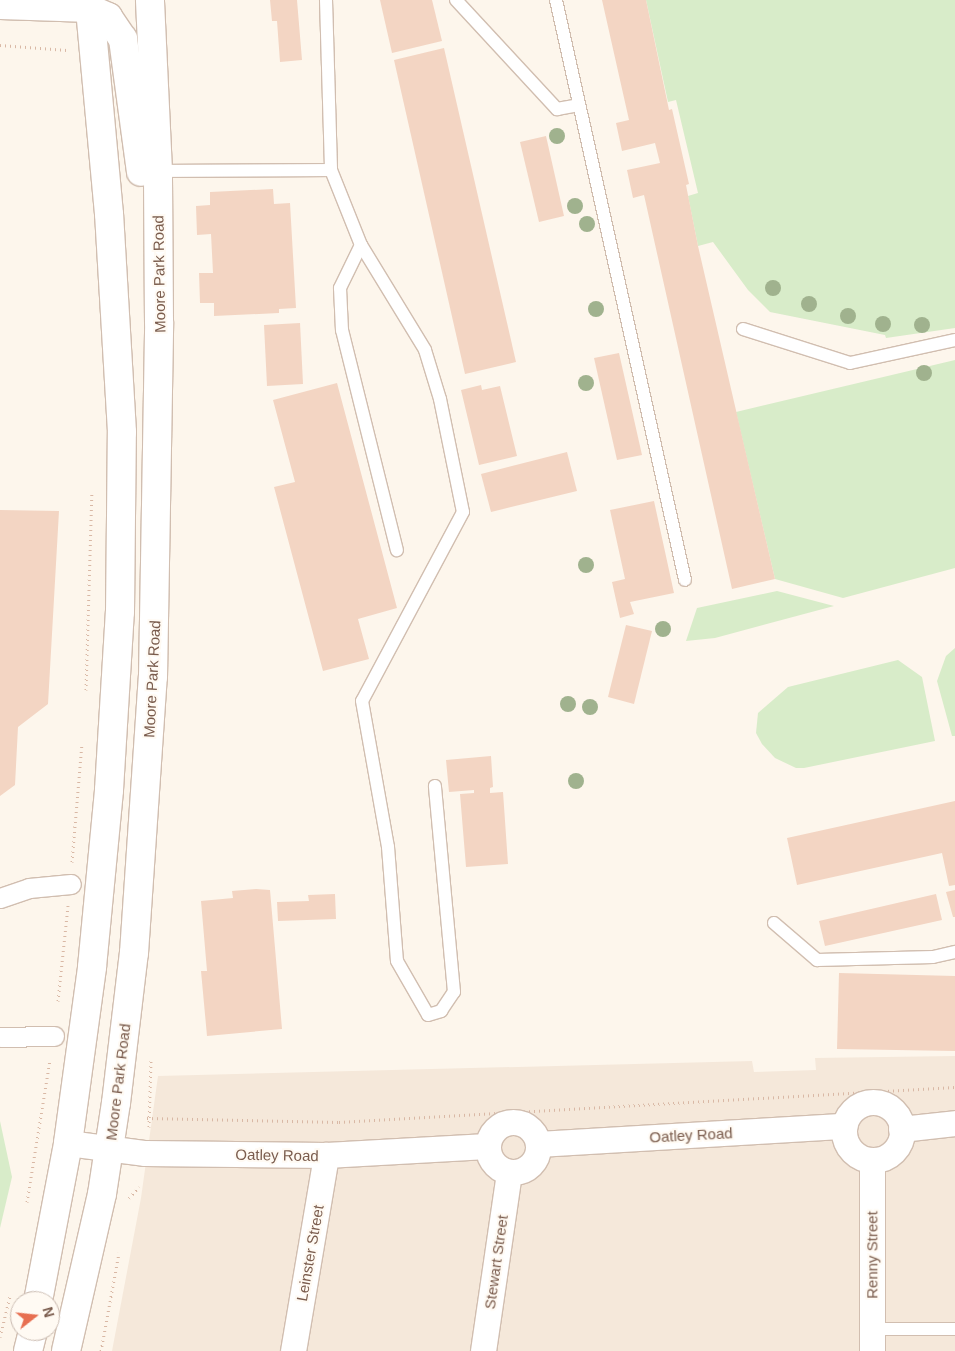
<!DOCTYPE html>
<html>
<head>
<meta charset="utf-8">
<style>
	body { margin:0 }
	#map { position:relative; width:955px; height:1351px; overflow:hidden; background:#fdf6ec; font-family:Arial,sans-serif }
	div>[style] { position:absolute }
	.residential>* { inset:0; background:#f5e8da }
	.green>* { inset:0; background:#d8ecc9 }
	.building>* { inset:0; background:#f3d5c3 }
	.path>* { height:3px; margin-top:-1.5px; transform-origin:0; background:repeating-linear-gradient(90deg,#d9b8a5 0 1px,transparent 0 5px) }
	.roads { filter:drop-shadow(1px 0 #d1beb0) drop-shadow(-1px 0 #d1beb0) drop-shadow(0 1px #d1beb0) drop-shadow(0 -1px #d1beb0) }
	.service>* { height:12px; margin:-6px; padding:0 6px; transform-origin:6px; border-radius:6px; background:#fff }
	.pedestrian>* { height:19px; margin:-9.5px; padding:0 9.5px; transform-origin:9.5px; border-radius:9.5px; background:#fff }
	.minor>* { height:25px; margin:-12.5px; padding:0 12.5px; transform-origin:12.5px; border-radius:12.5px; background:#fff }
	.minor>.ring { margin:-12.5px; padding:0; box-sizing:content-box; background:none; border:25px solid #fff; border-radius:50% }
	.secondary>* { height:28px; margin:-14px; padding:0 14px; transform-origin:14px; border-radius:14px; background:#fff }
	.trees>* { width:16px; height:16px; margin:-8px; border-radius:50%; background:#a0b28e }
	span { translate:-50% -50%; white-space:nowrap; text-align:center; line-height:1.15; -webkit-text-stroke:4px #fffaf3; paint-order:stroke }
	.street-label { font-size:15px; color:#7a5c4d }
	.north { position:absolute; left:10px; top:1291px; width:50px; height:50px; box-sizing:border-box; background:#fffaf3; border:1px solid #cabbb1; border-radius:50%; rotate:74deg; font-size:14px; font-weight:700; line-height:20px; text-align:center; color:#7a5c4d }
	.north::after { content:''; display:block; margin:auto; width:18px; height:22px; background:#e76f51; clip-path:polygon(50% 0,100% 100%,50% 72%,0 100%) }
</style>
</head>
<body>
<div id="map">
	<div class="residential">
		<i style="clip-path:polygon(955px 1056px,955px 1351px,112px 1351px,141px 1198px,158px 1076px,752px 1061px,754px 1072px,816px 1070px,815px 1058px)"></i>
	</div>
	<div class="green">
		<i style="clip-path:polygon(646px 0,955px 0,955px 328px,886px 338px,885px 335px,770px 312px,748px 290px,713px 242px,698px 246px,688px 196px,698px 193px,676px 100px,668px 102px)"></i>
		<i style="clip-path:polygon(955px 360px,955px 568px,843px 598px,775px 579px,736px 412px)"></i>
		<i style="clip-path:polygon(777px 591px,834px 606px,715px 638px,686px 641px,697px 608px)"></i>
		<i style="clip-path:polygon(955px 648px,955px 736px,952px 736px,937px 681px,946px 656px)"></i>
		<i style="clip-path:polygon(898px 660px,922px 677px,935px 741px,804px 768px,796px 768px,775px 758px,762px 744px,756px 733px,758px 713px,788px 687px)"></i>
		<i style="clip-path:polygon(0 1121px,12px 1177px,0 1228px)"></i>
	</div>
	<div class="building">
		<i style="clip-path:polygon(270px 0,297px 0,302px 60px,280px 62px,277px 21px,272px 21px)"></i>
		<i style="clip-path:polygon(380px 0,432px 0,442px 41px,392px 53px)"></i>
		<i style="clip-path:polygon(602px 0,646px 0,669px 110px,672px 109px,689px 184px,686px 185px,698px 246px,775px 579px,732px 589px,644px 195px,633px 198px,627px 170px,660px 163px,655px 143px,622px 151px,616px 123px,629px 120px)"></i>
		<i style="clip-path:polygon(444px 48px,516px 362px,465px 374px,394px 60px)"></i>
		<i style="clip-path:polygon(546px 136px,564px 216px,539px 222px,520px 142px)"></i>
		<i style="clip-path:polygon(273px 189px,274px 204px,290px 203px,296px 308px,279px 309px,279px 313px,214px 316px,214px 303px,200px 303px,199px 273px,213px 273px,211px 234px,197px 235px,196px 206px,210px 205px,210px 192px)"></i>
		<i style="clip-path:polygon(300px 323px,303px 384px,267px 386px,264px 325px)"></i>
		<i style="clip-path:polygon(619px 353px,642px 455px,617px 460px,594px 358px)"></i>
		<i style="clip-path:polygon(337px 383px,397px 608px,358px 619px,369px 659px,323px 671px,274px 487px,295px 482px,273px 400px)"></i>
		<i style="clip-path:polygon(481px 385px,482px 390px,500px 386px,517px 456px,479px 465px,461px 390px)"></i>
		<i style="clip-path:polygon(567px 452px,577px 491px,491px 512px,481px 474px)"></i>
		<i style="clip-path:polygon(654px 501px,674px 593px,630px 602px,634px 614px,620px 618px,612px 582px,625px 579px,610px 510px)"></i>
		<i style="clip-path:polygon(0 510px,59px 511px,48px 704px,18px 727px,15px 785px,0 796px)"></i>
		<i style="clip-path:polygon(626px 625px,652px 631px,634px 704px,608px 697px)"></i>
		<i style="clip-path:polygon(491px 756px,493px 787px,490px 788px,490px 793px,503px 792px,508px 864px,466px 867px,460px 794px,474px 793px,474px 790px,449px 792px,446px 760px)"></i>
		<i style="clip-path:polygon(955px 801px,955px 885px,949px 886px,942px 853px,797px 885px,787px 838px)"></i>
		<i style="clip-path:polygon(256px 889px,270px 890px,282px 1029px,207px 1036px,201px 971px,207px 971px,201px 901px,233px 898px,232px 891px)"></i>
		<i style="clip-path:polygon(955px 890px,955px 917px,953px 917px,946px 892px)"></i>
		<i style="clip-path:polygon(335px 894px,336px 919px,278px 921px,277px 902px,309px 901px,308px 895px)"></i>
		<i style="clip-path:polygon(936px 894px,942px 920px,825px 946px,819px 921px)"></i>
		<i style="clip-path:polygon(839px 973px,955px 976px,955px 1051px,837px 1049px)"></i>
	</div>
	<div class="path">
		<i style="left:0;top:45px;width:67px;rotate:4.3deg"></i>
		<i style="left:86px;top:690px;width:198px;rotate:-88.3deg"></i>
		<i style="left:72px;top:862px;width:118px;rotate:-85.2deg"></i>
		<i style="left:58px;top:1001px;width:96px;rotate:-84deg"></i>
		<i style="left:147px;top:1118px;width:192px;rotate:1.2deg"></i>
		<i style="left:339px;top:1122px;width:617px;rotate:-3.25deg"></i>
		<i style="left:149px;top:1127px;width:67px;rotate:-88.3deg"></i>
		<i style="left:129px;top:1198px;width:15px;rotate:-48deg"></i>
		<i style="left:27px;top:1202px;width:144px;rotate:-80.8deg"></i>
		<i style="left:0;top:1337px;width:42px;rotate:-76.3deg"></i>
		<i style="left:101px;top:1351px;width:100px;rotate:-79.6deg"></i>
	</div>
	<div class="roads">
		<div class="service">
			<i style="left:326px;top:0;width:170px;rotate:88.3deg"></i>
			<i style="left:456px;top:0;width:149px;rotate:47.2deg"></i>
			<i style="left:557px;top:109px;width:22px;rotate:-10deg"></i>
			<i style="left:556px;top:0;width:594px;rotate:77.46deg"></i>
			<i style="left:158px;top:171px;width:173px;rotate:-0.3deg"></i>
			<i style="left:331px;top:170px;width:81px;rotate:68.2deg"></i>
			<i style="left:361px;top:245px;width:123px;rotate:58.6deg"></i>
			<i style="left:425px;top:350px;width:51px;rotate:73deg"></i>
			<i style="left:440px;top:399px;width:115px;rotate:78.5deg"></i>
			<i style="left:463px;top:512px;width:214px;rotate:118.1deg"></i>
			<i style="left:362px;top:701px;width:148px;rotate:79.9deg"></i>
			<i style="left:388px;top:847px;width:114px;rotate:85.5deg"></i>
			<i style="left:397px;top:961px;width:62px;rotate:60.1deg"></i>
			<i style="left:428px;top:1015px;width:14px;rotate:-17deg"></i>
			<i style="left:441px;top:1011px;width:23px;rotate:-56deg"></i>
			<i style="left:454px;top:992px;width:207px;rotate:-95.3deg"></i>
			<i style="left:361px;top:245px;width:48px;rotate:116deg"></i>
			<i style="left:340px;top:288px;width:42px;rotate:87.3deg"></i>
			<i style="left:342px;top:330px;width:227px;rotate:76deg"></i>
			<i style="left:743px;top:329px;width:112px;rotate:17.6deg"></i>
			<i style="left:850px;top:363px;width:107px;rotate:-12.4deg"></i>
			<i style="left:774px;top:923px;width:57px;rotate:40.7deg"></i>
			<i style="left:817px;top:960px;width:116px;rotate:-1.5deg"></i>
			<i style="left:933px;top:957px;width:23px;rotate:-13deg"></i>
			<i style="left:872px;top:1329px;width:83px"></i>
		</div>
		<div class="pedestrian">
			<i style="left:0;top:898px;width:31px;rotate:-19deg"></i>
			<i style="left:29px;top:888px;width:42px;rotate:-5.4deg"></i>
			<i style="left:0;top:1037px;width:54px;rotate:-1.1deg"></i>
		</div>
		<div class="minor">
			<i style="left:0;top:6px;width:90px;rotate:1.9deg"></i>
			<i class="ring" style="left:844px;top:1102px;width:33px;height:33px"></i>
			<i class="ring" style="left:488px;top:1122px;width:25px;height:25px"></i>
			<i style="left:901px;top:1129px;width:54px;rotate:-6.3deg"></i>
			<i style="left:68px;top:1143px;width:78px;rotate:7.4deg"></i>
			<i style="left:145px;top:1153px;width:181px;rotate:0.6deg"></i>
			<i style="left:326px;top:1155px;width:161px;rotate:-3.2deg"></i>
			<i style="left:538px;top:1144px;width:307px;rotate:-3.4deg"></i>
			<i style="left:293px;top:1351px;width:199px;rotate:-80.4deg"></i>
			<i style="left:483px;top:1351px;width:181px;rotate:-81.7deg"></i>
			<i style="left:872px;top:1351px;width:191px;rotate:-90deg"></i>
		</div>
		<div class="secondary">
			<i style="left:90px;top:9px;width:20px;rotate:24deg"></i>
			<i style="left:108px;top:17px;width:27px;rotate:56deg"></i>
			<i style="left:123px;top:39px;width:134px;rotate:82.3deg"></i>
			<i style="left:38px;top:1301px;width:161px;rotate:-79.2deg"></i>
			<i style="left:68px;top:1143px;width:178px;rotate:-82.2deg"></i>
			<i style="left:92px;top:967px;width:178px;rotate:-84.5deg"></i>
			<i style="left:109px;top:790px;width:178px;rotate:-86.5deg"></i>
			<i style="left:120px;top:612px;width:180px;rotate:-89.4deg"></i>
			<i style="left:122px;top:432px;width:218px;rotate:-93.4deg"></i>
			<i style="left:109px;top:214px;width:215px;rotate:-95.3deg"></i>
			<i style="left:28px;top:1351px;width:21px;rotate:-76deg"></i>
			<i style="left:66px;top:1351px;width:161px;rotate:-77.1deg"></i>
			<i style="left:102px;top:1194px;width:92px;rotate:-81.3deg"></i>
			<i style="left:116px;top:1103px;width:151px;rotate:-83.2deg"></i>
			<i style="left:134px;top:953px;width:277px;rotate:-86.1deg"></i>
			<i style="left:153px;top:677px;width:355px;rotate:-89deg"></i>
			<i style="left:159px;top:322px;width:151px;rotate:-90.4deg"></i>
			<i style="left:158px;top:171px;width:171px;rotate:-92.7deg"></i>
		</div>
	</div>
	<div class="trees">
		<i style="left:557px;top:136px"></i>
		<i style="left:575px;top:206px"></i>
		<i style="left:587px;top:224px"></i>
		<i style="left:773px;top:288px"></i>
		<i style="left:809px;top:304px"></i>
		<i style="left:596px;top:309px"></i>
		<i style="left:848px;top:316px"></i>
		<i style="left:883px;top:324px"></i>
		<i style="left:922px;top:325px"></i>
		<i style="left:924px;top:373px"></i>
		<i style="left:586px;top:383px"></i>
		<i style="left:586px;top:565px"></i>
		<i style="left:663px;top:629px"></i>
		<i style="left:568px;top:704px"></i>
		<i style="left:590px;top:707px"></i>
		<i style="left:576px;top:781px"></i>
	</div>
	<div class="street-label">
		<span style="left:159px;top:274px;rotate:-91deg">Moore Park Road</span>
		<span style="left:152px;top:679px;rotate:-87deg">Moore Park Road</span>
		<span style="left:118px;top:1082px;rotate:-83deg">Moore Park Road</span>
		<span style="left:691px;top:1135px;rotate:-3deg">Oatley Road</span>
		<span style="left:277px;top:1155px;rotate:1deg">Oatley Road</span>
		<span style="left:310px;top:1253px;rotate:-80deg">Leinster Street</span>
		<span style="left:872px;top:1255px;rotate:-90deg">Renny Street</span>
		<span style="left:496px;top:1262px;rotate:-82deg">Stewart Street</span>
	</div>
	<div class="north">N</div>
</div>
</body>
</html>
